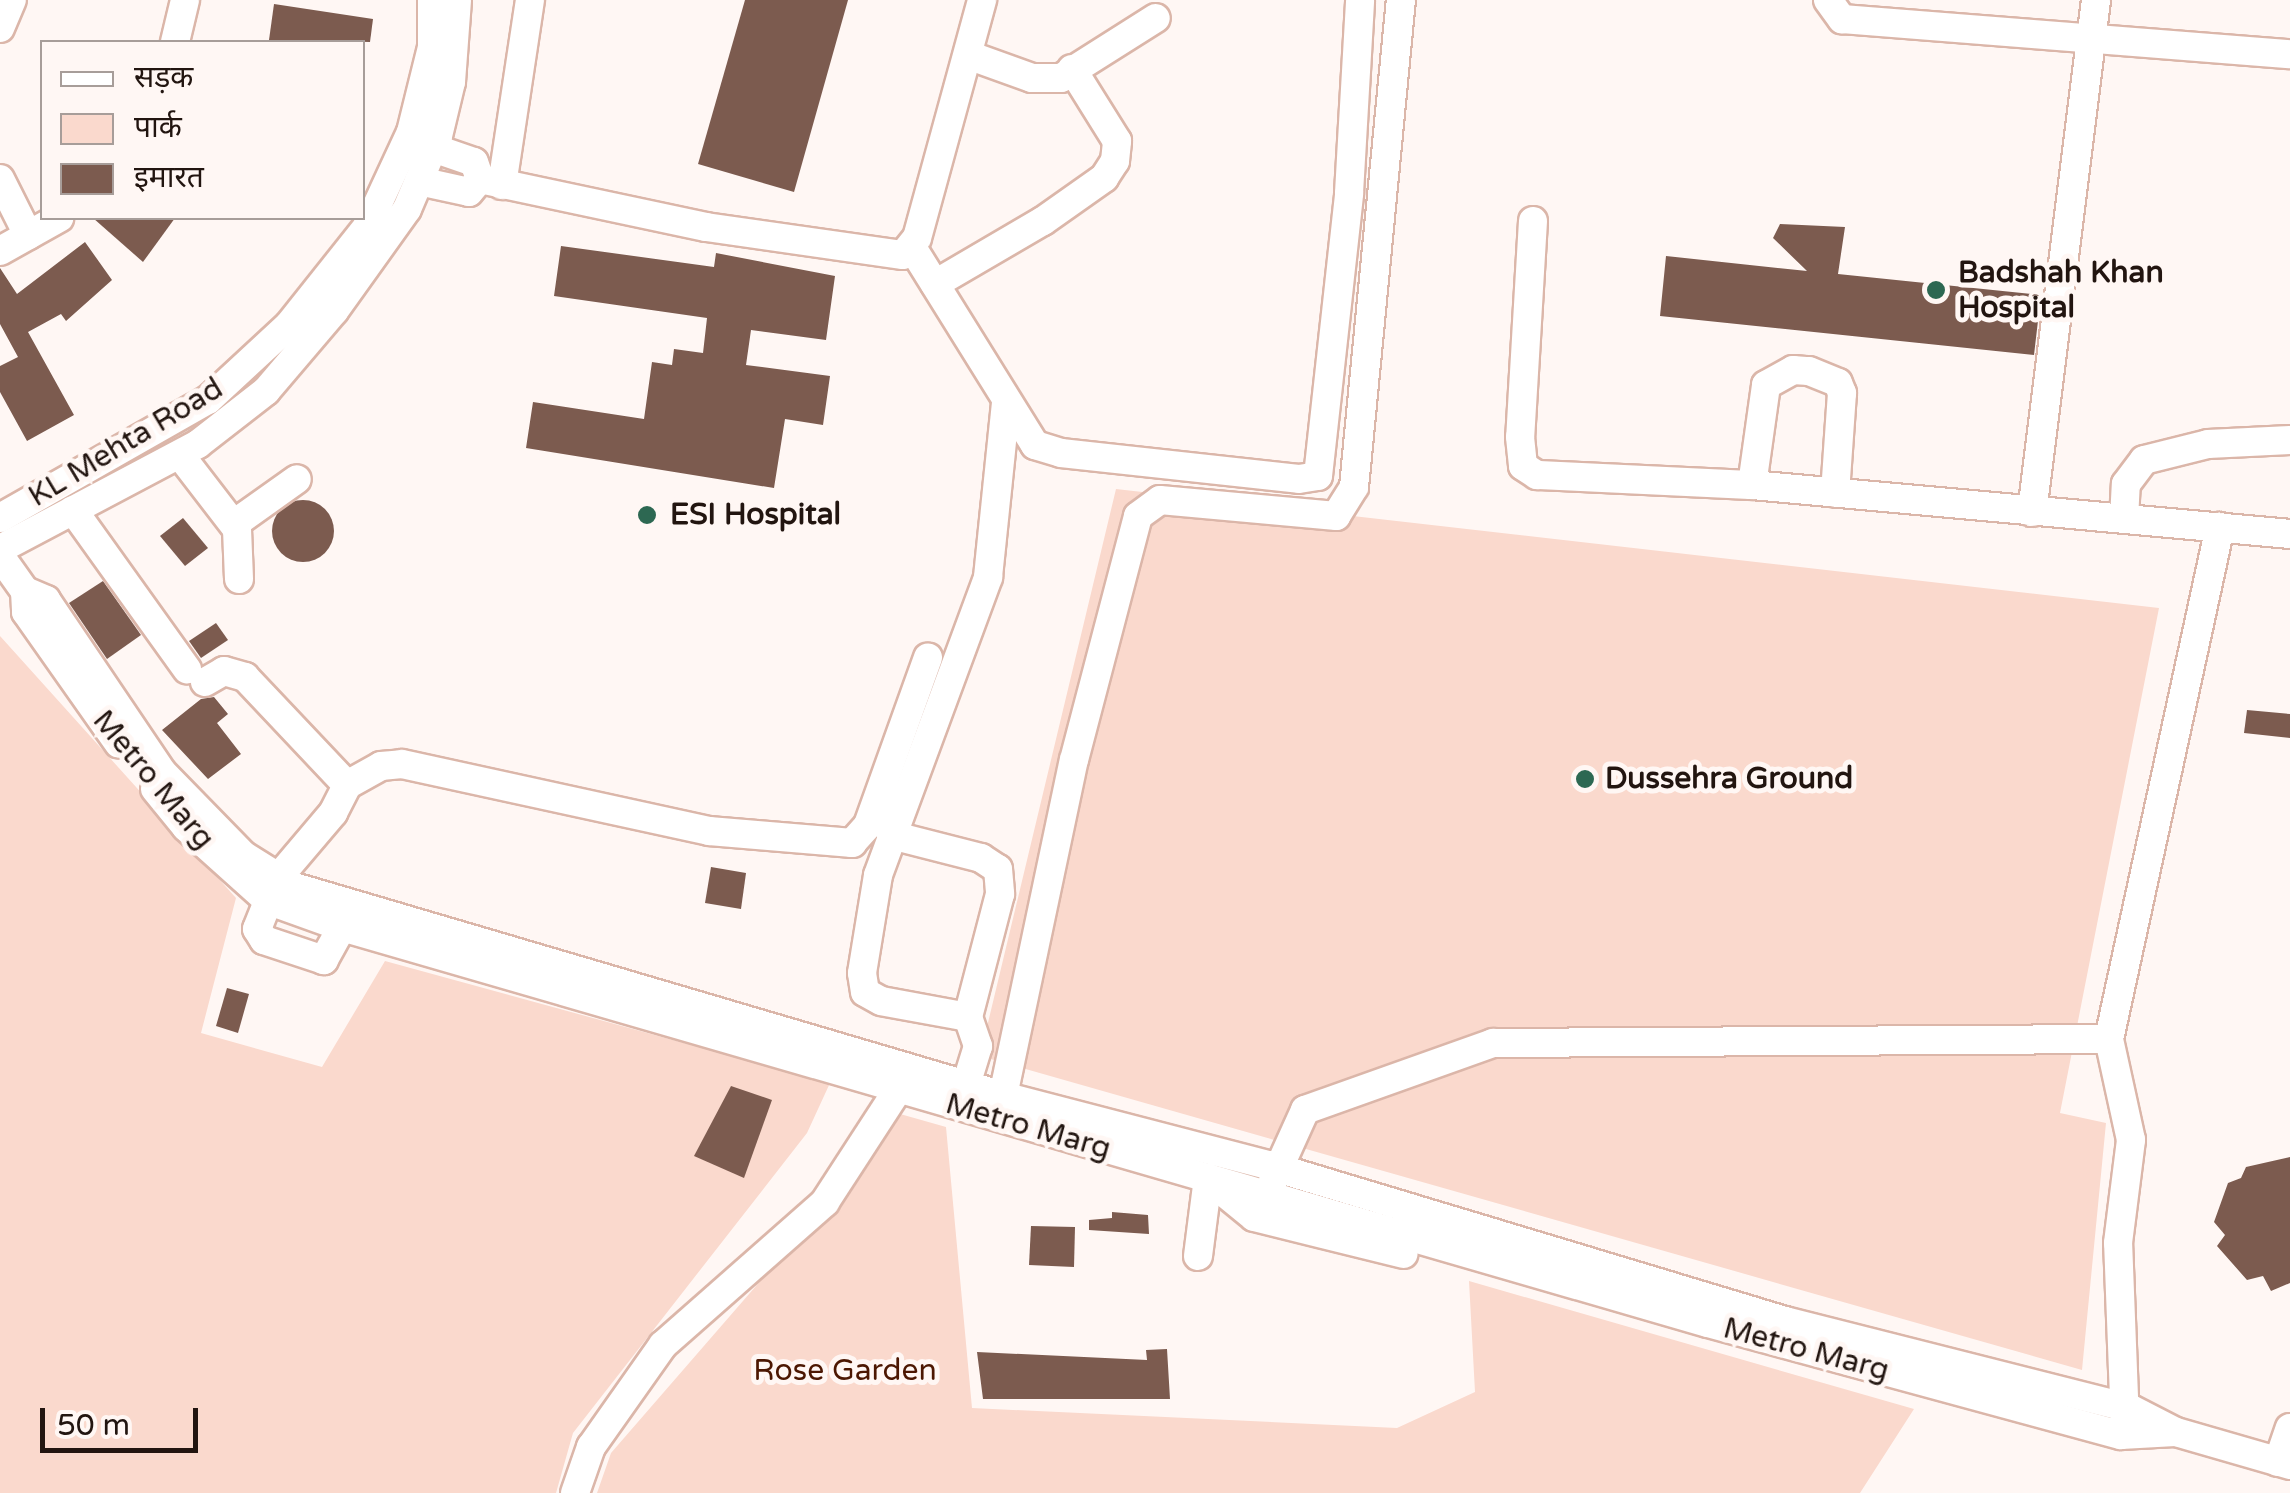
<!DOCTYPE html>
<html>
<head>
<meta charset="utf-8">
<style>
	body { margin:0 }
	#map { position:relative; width:2290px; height:1493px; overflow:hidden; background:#fff7f4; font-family:"Varela Round","Noto Sans Devanagari",sans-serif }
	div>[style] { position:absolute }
	.green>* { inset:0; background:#fad9cd }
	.building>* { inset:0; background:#7c5b4f }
	.round { border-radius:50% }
	.roads { filter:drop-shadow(2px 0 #dbb6a9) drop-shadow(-2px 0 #dbb6a9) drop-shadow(0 2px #dbb6a9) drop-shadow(0 -2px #dbb6a9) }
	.minor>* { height:28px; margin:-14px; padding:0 14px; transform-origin:14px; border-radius:14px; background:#fff }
	.dots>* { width:28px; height:28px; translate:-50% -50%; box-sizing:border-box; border:5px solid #fff7f4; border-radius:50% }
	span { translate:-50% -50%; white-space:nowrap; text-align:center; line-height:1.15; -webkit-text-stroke:10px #fff7f4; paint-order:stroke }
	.poi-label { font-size:30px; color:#221510; font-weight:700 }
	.left { translate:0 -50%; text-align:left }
	.street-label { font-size:30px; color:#221510 }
	.park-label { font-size:30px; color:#4c1702 }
	.legend { position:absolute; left:40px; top:40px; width:325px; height:180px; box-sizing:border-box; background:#fff7f4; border:2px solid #a79d99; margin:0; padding:12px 18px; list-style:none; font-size:30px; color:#221510 }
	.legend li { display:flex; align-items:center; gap:20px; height:50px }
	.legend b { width:50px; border:2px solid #a79d99 }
	.scale { position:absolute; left:40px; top:1408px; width:158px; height:45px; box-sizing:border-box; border:5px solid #221510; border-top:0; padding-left:12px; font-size:30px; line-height:35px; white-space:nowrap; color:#221510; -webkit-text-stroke:8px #fff7f4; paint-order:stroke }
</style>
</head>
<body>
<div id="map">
	<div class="green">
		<i style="clip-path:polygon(1116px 489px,2159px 608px,2060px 1113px,2106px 1123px,2082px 1370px,980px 1056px)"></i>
		<i style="clip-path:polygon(0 636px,236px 898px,201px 1033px,322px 1067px,385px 961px,830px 1083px,807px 1133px,573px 1433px,556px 1493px,0 1493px)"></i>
		<i style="clip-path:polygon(879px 1108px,946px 1127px,972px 1408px,1397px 1428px,1475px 1392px,1469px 1281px,1914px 1409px,1860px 1493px,597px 1493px,611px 1453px,822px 1210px)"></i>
	</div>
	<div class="building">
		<i style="clip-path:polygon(745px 0,848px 0,794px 192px,698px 164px)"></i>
		<i style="clip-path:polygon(274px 4px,373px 19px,370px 42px,269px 40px)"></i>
		<i style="clip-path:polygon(93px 218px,175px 218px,143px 262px)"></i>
		<i style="clip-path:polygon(1780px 224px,1845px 227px,1838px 274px,2041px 295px,2034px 355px,1660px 316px,1666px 256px,1807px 271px,1773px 238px)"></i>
		<i style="clip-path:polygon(85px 242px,112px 280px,66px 321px,61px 314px,28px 332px,74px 415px,27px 441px,0 392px,0 366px,18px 357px,0 324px,0 268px,17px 294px)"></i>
		<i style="clip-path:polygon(561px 246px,714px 267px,716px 253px,835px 276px,826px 340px,751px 330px,746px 365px,830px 376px,823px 425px,785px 419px,774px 488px,526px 448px,533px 402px,644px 419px,652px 362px,672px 365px,674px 349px,703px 353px,707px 318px,554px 296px)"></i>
		<i class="round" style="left:272px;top:500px;width:62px;height:62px"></i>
		<i style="clip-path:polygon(183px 518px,208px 548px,185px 566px,160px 536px)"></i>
		<i style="clip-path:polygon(103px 581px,141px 635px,107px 659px,69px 603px)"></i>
		<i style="clip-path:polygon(216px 623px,228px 640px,201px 658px,189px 641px)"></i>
		<i style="clip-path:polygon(214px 697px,228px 714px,217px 723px,241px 754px,208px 779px,162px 730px,201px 699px)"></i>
		<i style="clip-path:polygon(2247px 710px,2290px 714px,2290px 738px,2244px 733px)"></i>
		<i style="clip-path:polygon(711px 867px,746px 873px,741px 909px,705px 903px)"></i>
		<i style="clip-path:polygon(227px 988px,249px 994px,238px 1033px,216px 1026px)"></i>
		<i style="clip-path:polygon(731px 1086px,772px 1100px,744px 1178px,694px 1156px)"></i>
		<i style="clip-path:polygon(2290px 1157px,2290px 1283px,2271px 1291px,2263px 1276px,2247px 1280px,2217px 1246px,2225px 1235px,2214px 1222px,2228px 1183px,2241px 1178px,2246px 1167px)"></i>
		<i style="clip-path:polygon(1112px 1212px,1148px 1215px,1149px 1234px,1089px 1230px,1089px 1220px,1112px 1218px)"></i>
		<i style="clip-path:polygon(1031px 1226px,1075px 1227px,1074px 1267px,1029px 1265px)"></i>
		<i style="clip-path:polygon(1167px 1349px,1170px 1399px,983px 1399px,977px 1352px,1147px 1360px,1146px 1350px)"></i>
	</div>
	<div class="roads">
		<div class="minor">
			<i style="left:1828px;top:0;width:24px;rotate:54deg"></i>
			<i style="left:1842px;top:19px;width:449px;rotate:4.5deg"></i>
			<i style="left:0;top:28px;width:30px;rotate:-67deg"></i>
			<i style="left:175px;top:42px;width:43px;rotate:-76.6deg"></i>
			<i style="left:968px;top:55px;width:68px;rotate:19.8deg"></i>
			<i style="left:1032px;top:78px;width:29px"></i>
			<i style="left:1061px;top:78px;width:112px;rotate:-32.3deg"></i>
			<i style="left:433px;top:148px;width:43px;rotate:18.9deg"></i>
			<i style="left:474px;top:162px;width:18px;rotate:71deg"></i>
			<i style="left:0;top:179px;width:63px;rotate:63.4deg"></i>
			<i style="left:480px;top:179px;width:231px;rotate:12deg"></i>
			<i style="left:706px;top:227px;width:199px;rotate:8.1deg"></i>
			<i style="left:903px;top:255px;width:22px;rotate:-51deg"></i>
			<i style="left:917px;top:238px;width:247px;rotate:-74.7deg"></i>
			<i style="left:419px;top:181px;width:51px;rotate:12.4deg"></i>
			<i style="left:469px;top:192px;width:17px;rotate:-50deg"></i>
			<i style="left:502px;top:185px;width:187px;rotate:-81.4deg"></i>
			<i style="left:1533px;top:221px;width:216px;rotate:93.4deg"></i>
			<i style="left:1520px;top:437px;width:29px;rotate:84deg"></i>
			<i style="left:1523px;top:466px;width:17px;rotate:33deg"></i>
			<i style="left:1537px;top:475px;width:215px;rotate:2.7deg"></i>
			<i style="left:1752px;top:485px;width:540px;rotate:5.2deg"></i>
			<i style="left:913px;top:249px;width:231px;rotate:58.1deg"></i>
			<i style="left:1035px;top:445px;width:27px;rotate:17deg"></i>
			<i style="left:1061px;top:453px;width:239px;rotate:6.2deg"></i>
			<i style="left:1299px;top:479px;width:19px;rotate:-9deg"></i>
			<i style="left:1318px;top:476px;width:285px;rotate:-83.7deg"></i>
			<i style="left:1349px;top:193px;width:193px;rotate:-86.7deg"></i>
			<i style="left:0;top:251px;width:68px;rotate:-29.2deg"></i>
			<i style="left:935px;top:284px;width:125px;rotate:-30.3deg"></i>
			<i style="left:1043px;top:221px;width:75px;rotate:-35.2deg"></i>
			<i style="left:1104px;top:178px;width:20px;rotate:-57deg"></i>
			<i style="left:1115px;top:161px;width:20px;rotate:-84deg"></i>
			<i style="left:1117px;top:141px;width:85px;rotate:-122deg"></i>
			<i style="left:180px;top:455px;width:93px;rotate:52.4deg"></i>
			<i style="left:237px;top:529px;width:50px;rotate:87.7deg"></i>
			<i style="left:1752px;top:485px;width:101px;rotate:-82deg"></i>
			<i style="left:1766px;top:385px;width:31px;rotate:-29deg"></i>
			<i style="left:1793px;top:370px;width:16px;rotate:4deg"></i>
			<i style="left:1809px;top:371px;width:31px;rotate:22deg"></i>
			<i style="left:1838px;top:383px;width:11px;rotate:68deg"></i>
			<i style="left:1842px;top:393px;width:100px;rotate:94deg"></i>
			<i style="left:73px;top:510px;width:196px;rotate:54.4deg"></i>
			<i style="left:2032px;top:512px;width:516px;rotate:-82.87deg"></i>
			<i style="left:0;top:518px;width:239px;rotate:-29.6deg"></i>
			<i style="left:208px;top:400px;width:110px;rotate:-42.8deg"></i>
			<i style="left:289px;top:325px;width:125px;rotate:-51.5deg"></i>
			<i style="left:367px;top:227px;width:105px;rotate:-65.1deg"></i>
			<i style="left:411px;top:132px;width:88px;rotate:-76.1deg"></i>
			<i style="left:432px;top:47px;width:47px;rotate:-90deg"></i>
			<i style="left:2124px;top:519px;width:35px;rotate:-87deg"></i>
			<i style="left:2126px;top:484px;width:30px;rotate:-53deg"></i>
			<i style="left:2144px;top:460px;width:66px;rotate:-14deg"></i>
			<i style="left:2208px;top:444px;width:82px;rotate:-2.8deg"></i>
			<i style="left:234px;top:524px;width:77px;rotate:-35.5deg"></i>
			<i style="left:0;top:549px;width:224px;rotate:-27.9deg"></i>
			<i style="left:198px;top:444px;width:86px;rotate:-37.9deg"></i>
			<i style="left:266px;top:391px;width:105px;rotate:-49.6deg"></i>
			<i style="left:334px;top:311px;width:125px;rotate:-54.4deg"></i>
			<i style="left:407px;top:209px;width:79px;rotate:-67deg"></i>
			<i style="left:438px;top:136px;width:56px;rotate:-76.5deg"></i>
			<i style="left:451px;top:82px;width:82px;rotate:-85.8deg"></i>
			<i style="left:0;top:556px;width:43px;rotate:54.5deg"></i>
			<i style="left:25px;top:591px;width:23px;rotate:23deg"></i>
			<i style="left:46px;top:600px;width:207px;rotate:56deg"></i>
			<i style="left:162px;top:772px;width:116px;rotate:45.7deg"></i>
			<i style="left:243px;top:855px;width:60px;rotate:32.1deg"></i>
			<i style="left:294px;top:887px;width:739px;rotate:16.42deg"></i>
			<i style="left:1003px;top:1096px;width:273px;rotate:14.6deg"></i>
			<i style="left:1267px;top:1165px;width:541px;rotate:16.76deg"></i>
			<i style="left:1785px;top:1321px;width:355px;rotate:14.2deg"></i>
			<i style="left:2129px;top:1408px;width:53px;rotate:27.1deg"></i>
			<i style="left:2176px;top:1432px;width:119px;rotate:16.1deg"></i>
			<i style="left:25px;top:591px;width:21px;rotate:87deg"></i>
			<i style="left:26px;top:612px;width:161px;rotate:54.8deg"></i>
			<i style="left:205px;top:682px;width:22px;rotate:-30deg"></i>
			<i style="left:224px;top:671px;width:22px;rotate:16deg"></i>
			<i style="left:245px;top:677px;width:149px;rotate:46.6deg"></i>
			<i style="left:155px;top:789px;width:49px;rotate:50.8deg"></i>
			<i style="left:186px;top:827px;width:109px;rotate:42deg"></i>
			<i style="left:267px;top:900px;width:80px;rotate:19.8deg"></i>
			<i style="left:342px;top:927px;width:1422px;rotate:16.17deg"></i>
			<i style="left:1708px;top:1323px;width:428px;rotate:15.2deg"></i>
			<i style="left:2121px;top:1435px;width:54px;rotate:-3.2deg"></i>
			<i style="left:891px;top:835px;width:93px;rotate:14.3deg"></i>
			<i style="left:981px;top:858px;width:20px;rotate:33deg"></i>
			<i style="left:998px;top:869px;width:25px;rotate:85deg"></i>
			<i style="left:1000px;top:894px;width:127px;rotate:104.6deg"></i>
			<i style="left:968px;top:1017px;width:31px;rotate:71deg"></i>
			<i style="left:978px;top:1046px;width:41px;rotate:107.1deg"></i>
			<i style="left:342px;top:927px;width:38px;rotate:119deg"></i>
			<i style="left:324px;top:960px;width:63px;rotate:-161.6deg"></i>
			<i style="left:264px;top:940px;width:13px;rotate:-122deg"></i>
			<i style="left:257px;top:929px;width:54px;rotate:-68.2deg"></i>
			<i style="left:277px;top:879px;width:87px;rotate:-49.7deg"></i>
			<i style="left:333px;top:813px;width:31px;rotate:-63deg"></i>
			<i style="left:347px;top:785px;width:39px;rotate:-29deg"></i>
			<i style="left:381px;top:766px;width:21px;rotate:-5deg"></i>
			<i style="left:402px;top:764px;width:314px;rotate:12.3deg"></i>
			<i style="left:709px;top:831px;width:144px;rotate:4.8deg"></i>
			<i style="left:852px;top:843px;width:24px;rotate:-48deg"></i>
			<i style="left:868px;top:825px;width:178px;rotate:-70.3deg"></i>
			<i style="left:968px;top:1017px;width:88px;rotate:-169.6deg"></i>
			<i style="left:881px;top:1001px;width:18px;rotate:-151deg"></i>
			<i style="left:865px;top:992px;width:19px;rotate:-99deg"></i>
			<i style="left:862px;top:973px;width:99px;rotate:-80.7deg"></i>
			<i style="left:878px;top:875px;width:318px;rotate:-69.7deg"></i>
			<i style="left:988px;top:577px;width:175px;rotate:-84.1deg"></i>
			<i style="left:1003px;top:1096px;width:343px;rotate:-78.1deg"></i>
			<i style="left:1074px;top:760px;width:252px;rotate:-75.3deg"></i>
			<i style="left:1138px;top:516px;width:27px;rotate:-36deg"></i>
			<i style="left:1160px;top:500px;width:177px;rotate:5.2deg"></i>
			<i style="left:1336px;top:516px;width:34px;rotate:-58deg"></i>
			<i style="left:1354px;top:487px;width:489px;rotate:-84.5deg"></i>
			<i style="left:1273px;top:1181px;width:78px;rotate:-65.7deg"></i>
			<i style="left:1305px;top:1110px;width:200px;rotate:-19.6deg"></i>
			<i style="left:1493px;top:1043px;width:616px;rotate:-0.37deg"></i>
			<i style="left:1216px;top:1186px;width:49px;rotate:39.2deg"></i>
			<i style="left:1254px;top:1217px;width:154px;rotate:13.9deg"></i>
			<i style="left:1198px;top:1256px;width:79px;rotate:-82.7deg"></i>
			<i style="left:2125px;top:1423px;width:180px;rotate:-92.2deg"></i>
			<i style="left:2118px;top:1243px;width:104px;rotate:-82.8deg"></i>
			<i style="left:2131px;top:1140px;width:103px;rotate:-102.3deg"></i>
			<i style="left:2109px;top:1039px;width:524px;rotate:-77.77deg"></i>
			<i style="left:2278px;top:1462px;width:36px;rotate:-71deg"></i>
			<i style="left:575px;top:1493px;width:49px;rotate:-70.8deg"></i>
			<i style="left:591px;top:1447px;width:125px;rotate:-54.8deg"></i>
			<i style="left:663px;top:1345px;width:216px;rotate:-41.4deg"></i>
			<i style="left:825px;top:1202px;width:153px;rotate:-57deg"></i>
		</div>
	</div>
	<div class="dots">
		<i style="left:1936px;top:290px;background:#2d6852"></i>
		<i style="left:647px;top:515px;background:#2d6852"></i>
		<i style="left:1585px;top:779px;background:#2d6852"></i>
	</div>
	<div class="poi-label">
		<span class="left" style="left:1958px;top:290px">Badshah Khan<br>Hospital</span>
		<span class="left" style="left:670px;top:515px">ESI Hospital</span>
		<span class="left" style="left:1605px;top:779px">Dussehra Ground</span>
	</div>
	<div class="street-label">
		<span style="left:126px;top:443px;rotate:-31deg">KL Mehta Road</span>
		<span style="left:153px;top:780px;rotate:50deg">Metro Marg</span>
		<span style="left:1028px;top:1127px;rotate:16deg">Metro Marg</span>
		<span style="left:1806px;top:1350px;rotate:15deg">Metro Marg</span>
	</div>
	<div class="park-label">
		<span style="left:845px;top:1371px">Rose Garden</span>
	</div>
	<ul class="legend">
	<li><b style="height:12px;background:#fff"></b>सड़क</li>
	<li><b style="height:28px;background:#fad9cd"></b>पार्क</li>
	<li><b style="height:28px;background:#7c5b4f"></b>इमारत</li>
	</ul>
	<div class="scale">50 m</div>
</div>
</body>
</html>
